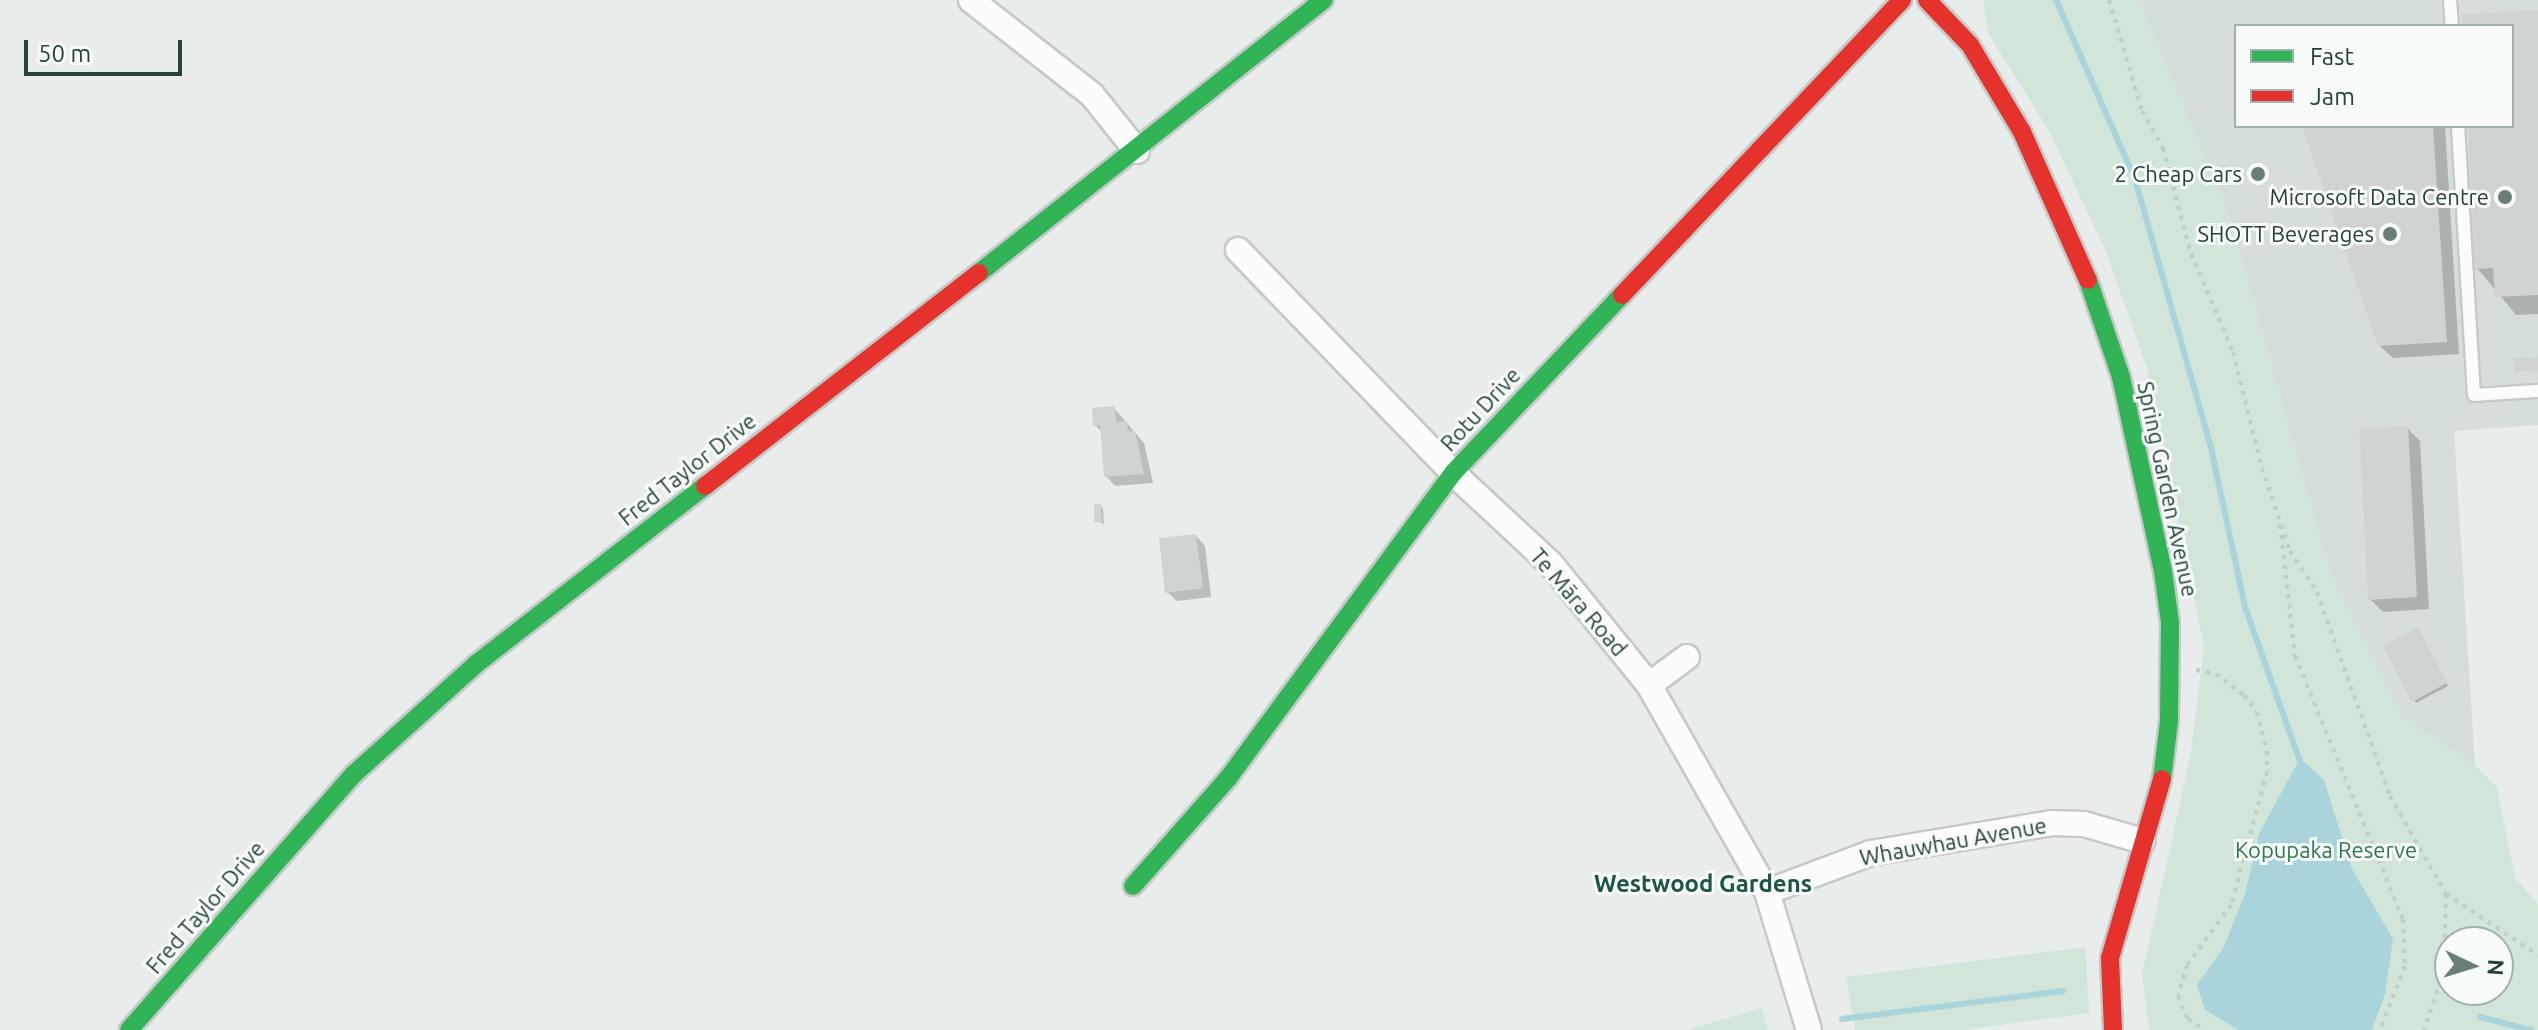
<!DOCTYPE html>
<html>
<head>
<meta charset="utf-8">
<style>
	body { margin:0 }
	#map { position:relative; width:2538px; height:1030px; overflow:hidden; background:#e8edeb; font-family:Ubuntu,sans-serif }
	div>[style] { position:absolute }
	.built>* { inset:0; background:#d6dedb }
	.green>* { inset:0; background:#d1e6d8 }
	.water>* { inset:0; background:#a9d4db }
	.shadow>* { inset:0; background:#0003 }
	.stream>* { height:6px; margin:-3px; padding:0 3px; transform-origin:3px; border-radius:3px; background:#a9d4db }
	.building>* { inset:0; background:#cfd4d2 }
	.path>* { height:4px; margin-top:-2px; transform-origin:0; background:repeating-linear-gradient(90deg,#c3ccca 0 4px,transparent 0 10px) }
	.roads { filter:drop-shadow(2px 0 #c5cac8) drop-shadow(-2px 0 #c5cac8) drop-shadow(0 2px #c5cac8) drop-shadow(0 -2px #c5cac8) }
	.lane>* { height:12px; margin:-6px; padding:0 6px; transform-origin:6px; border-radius:6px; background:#fcfcfc }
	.street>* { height:24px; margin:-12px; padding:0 12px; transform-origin:12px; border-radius:12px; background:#fcfcfc }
	.fast>* { height:18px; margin:-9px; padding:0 9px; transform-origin:9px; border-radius:9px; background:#30b455 }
	.jam>* { height:18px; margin:-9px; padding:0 9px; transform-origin:9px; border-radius:9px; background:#e5322d }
	.dots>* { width:22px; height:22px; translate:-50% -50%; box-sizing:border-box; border:4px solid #f7fbf9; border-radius:50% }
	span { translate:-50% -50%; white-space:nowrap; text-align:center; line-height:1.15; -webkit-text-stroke:6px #f7fbf9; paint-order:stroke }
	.poi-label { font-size:22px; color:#24423a }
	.right { translate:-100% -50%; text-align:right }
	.street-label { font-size:22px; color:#24423a }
	.park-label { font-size:22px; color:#2d7a4b }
	.neighbourhood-label { font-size:24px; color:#1f5548; font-weight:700 }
	.legend { position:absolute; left:2234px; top:24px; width:280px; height:104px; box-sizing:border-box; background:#f7fbf9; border:2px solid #a3b1ad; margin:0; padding:10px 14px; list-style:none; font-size:24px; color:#24423a }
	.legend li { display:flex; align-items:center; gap:16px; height:40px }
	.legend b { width:40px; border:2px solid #a3b1ad }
	.north { position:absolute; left:2434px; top:926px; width:80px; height:80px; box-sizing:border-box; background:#f7fbf9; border:2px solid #a3b1ad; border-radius:50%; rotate:94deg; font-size:22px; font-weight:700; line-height:32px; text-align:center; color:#24423a }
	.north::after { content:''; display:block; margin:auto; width:28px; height:36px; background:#697e78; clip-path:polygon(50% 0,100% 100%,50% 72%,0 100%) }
	.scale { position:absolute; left:24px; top:40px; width:158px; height:36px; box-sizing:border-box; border:4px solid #24423a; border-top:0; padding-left:10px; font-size:24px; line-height:28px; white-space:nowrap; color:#24423a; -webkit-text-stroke:6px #f7fbf9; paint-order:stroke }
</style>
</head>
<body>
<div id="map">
	<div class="built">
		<i style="clip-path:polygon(evenodd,2139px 0,2538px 0,2538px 425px,2454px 431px,2475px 765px,2401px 715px,2330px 573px,2230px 218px,2139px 0,2236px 26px,2512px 26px,2512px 126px,2236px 126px,2236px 26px)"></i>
	</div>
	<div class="green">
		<i style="clip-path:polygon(evenodd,1983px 0,2139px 0,2230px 218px,2330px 573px,2401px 715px,2475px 765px,2497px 787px,2515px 878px,2538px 904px,2538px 1030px,2149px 1030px,2142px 975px,2191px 752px,2204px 647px,2147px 368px,2105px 249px,2048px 129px,1988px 33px,1983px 0,2450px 942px,2498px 942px,2498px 990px,2450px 990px,2450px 942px)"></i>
		<i style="clip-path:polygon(2086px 947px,2089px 1013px,1962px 1030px,1855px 1030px,1846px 977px)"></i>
		<i style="clip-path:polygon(1762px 1008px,1768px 1030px,1686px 1030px)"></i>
	</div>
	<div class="water">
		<i style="clip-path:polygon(2300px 758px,2324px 780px,2352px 869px,2393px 939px,2385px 994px,2372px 1030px,2239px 1030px,2205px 1010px,2197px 985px,2224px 947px,2245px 894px,2259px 834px)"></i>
	</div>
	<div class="shadow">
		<i style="clip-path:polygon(2538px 12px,2538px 314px,2516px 315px,2477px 268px,2470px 126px,2512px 126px,2512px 26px,2465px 26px)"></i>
		<i style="clip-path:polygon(2304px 126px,2445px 126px,2459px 354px,2393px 358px,2379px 345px)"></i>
		<i style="clip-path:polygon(1114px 408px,1144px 443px,1153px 483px,1115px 486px,1106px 476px,1103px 433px,1095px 425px)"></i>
		<i style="clip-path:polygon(2407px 428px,2420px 441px,2429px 609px,2383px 612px,2370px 599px)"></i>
		<i style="clip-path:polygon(1101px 506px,1103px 508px,1104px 524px,1096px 521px)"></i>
		<i style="clip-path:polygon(1196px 536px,1205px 546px,1211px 597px,1177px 601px,1167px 592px)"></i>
		<i style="clip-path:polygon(2420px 632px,2448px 686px,2416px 703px,2414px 700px)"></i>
	</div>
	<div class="stream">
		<i style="left:2056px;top:0;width:196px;rotate:66.2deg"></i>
		<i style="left:2135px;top:179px;width:280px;rotate:74.2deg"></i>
		<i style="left:2211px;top:448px;width:163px;rotate:77.9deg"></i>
		<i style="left:2245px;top:607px;width:167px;rotate:70.4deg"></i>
		<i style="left:2480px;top:1017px;width:53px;rotate:14.3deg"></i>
		<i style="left:1842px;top:1019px;width:223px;rotate:-7.2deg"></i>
	</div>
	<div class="building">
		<i style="clip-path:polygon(2538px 10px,2538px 295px,2495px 297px,2493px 268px,2475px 269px,2468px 126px,2512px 126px,2512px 26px,2463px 26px,2462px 14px)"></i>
		<i style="clip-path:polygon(2302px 126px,2433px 126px,2447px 342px,2378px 346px)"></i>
		<i style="clip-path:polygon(2538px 357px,2538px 371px,2514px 372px,2514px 358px)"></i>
		<i style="clip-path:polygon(1115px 406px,1116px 422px,1127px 421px,1128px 431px,1135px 431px,1144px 474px,1104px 477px,1100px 425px,1093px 426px,1092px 408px)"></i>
		<i style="clip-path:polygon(2408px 426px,2417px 597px,2368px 600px,2359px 429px)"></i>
		<i style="clip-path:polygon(1094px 504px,1101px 504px,1102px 522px,1094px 522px)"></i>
		<i style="clip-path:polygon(1196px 534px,1203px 588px,1165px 593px,1159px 538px)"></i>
		<i style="clip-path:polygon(2418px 627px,2447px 683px,2412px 702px,2383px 646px)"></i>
	</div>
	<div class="path">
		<i style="left:2109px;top:0;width:116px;rotate:73.4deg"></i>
		<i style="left:2142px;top:111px;width:43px;rotate:60.4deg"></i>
		<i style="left:2163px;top:148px;width:110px;rotate:75.2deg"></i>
		<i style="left:2191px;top:254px;width:107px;rotate:66.8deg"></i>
		<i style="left:2233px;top:352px;width:120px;rotate:76deg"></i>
		<i style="left:2262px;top:468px;width:88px;rotate:71.4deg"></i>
		<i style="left:2290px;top:551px;width:49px;rotate:56.6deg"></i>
		<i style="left:2317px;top:592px;width:217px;rotate:70.3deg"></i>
		<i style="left:2390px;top:796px;width:113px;rotate:60.3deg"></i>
		<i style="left:2446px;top:894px;width:77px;rotate:91.5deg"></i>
		<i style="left:2444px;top:971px;width:62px;rotate:108.7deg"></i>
		<i style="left:2280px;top:525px;width:132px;rotate:83.5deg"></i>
		<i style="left:2295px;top:656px;width:284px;rotate:67.7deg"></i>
		<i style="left:2403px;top:919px;width:47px;rotate:87.6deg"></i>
		<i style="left:2405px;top:966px;width:69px;rotate:111.3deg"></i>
		<i style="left:2196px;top:670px;width:20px;rotate:11deg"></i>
		<i style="left:2216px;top:674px;width:35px;rotate:37deg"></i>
		<i style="left:2244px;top:695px;width:21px;rotate:53deg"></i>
		<i style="left:2257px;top:712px;width:40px;rotate:75.6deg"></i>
		<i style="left:2267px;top:751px;width:21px;rotate:90deg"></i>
		<i style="left:2267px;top:772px;width:138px;rotate:105.1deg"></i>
		<i style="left:2231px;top:905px;width:74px;rotate:126.3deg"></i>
		<i style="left:2187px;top:965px;width:32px;rotate:106deg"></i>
		<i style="left:2178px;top:996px;width:25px;rotate:67deg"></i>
		<i style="left:2188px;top:1019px;width:20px;rotate:33deg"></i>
		<i style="left:2446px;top:894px;width:110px;rotate:33.5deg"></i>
	</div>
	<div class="roads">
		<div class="lane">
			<i style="left:2450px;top:0;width:26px;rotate:86deg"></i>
			<i style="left:2458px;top:126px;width:269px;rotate:86.6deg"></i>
			<i style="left:2474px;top:395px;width:64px;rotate:-3.6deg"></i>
		</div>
		<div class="street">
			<i style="left:971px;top:0;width:154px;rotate:38.1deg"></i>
			<i style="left:1092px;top:95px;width:72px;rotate:51.2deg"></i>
			<i style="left:1238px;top:250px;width:310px;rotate:46deg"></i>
			<i style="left:1453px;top:473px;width:132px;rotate:42.9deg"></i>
			<i style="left:1550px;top:563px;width:157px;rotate:50.9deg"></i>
			<i style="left:1649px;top:685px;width:238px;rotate:60.3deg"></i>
			<i style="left:1767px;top:892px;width:144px;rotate:73.1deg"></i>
			<i style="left:1649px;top:685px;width:47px;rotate:-36.4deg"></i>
			<i style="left:1767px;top:892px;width:111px;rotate:-20.6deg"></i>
			<i style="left:1871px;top:853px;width:183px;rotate:-9.4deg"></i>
			<i style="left:2052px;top:823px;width:32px;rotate:2deg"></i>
			<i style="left:2084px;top:824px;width:61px;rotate:16.1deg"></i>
		</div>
		<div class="fast">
			<i style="left:979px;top:273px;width:440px;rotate:-38.4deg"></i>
			<i style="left:2088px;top:280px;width:102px;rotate:71.2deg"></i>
			<i style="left:2121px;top:377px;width:198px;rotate:77.8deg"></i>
			<i style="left:2163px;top:571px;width:52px;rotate:82.3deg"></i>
			<i style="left:2170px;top:623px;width:98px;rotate:90.6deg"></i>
			<i style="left:2169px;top:721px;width:58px;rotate:96.9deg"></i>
			<i style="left:1133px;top:886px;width:145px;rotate:-48.6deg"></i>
			<i style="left:1229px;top:777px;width:378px;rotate:-53.6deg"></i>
			<i style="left:1453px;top:473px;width:245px;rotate:-46.5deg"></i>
			<i style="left:129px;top:1030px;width:341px;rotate:-48.7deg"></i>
			<i style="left:354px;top:774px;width:164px;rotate:-42deg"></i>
			<i style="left:476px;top:664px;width:290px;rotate:-37.9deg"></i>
		</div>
		<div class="jam">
			<i style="left:1927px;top:0;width:62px;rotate:46.3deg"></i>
			<i style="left:1970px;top:45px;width:101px;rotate:59.1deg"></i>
			<i style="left:2022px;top:132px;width:162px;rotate:66deg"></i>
			<i style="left:1622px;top:295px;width:407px;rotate:-46.5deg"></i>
			<i style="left:705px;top:486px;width:347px;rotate:-37.9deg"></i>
			<i style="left:2113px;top:1030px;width:72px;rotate:-92.4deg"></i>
			<i style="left:2110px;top:958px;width:186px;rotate:-73.8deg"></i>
		</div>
	</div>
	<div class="dots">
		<i style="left:2258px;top:174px;background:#697e78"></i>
		<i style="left:2505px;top:197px;background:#697e78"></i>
		<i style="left:2390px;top:234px;background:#697e78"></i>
	</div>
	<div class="poi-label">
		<span class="right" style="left:2242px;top:174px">2 Cheap Cars</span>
		<span class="right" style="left:2489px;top:197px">Microsoft Data Centre</span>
		<span class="right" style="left:2374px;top:234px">SHOTT Beverages</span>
	</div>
	<div class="street-label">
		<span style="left:1480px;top:409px;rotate:-47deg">Rotu Drive</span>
		<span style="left:687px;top:469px;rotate:-38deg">Fred Taylor Drive</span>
		<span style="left:2168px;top:489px;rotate:78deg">Spring Garden Avenue</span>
		<span style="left:1579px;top:602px;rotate:49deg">Te Māra Road</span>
		<span style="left:1953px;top:841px;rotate:-10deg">Whauwhau Avenue</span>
		<span style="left:205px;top:907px;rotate:-49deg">Fred Taylor Drive</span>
	</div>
	<div class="park-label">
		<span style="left:2326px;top:850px">Kopupaka Reserve</span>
	</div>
	<div class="neighbourhood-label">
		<span style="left:1703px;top:884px">Westwood Gardens</span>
	</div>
	<ul class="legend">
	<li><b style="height:10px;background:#30b455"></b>Fast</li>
	<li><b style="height:10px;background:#e5322d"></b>Jam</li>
	</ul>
	<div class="north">N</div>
	<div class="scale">50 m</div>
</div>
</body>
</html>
